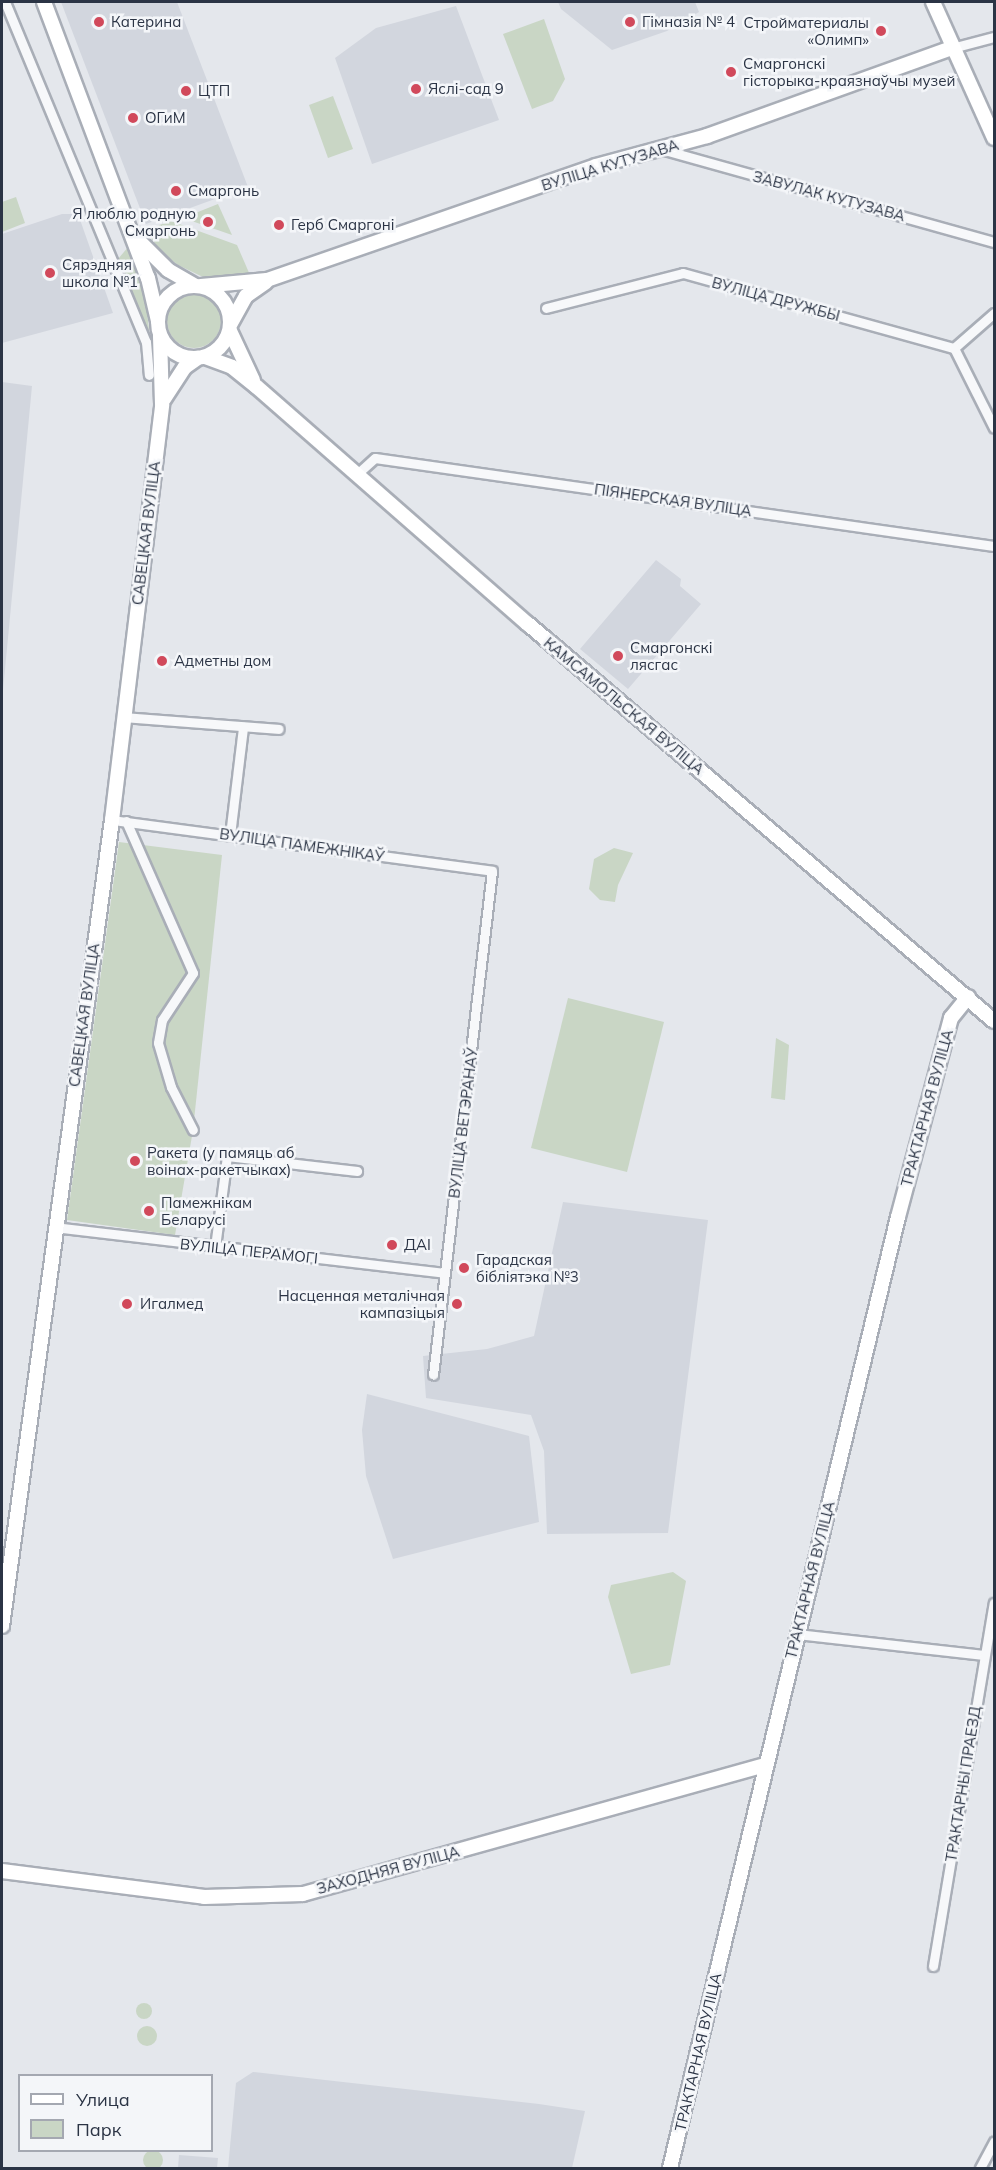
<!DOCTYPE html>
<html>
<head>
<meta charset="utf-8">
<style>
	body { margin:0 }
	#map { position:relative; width:996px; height:2170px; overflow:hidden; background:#e4e7ec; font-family:Mulish,sans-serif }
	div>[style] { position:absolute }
	.built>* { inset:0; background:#d2d6de }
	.green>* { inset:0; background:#c9d6c5 }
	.round { border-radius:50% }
	.roads { filter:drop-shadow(2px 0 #a9aeb7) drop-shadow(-2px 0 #a9aeb7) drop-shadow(0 2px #a9aeb7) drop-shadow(0 -2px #a9aeb7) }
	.street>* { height:9px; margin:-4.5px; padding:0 4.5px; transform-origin:4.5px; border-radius:4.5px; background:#f7f8fa }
	.secondary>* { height:14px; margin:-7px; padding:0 7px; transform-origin:7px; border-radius:7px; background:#fff }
	.secondary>.ring { margin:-7px; padding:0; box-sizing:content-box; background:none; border:14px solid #fff; border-radius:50% }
	.dots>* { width:16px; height:16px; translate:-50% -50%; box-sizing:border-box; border:3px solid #f4f6f9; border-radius:50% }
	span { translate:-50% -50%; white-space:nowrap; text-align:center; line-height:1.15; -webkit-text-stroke:5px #f4f6f9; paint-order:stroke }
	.poi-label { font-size:15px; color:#2b3445 }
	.left { translate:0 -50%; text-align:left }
	.right { translate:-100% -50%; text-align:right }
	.street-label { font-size:15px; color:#2b3445 }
	.frame { position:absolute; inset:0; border:3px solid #2b3445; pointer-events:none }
	.legend { position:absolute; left:18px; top:2074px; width:195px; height:78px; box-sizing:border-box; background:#f4f6f9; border:2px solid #a4a8b1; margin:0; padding:8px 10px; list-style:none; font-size:18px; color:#2b3445 }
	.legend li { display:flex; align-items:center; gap:12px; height:30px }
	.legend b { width:30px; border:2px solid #a4a8b1 }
</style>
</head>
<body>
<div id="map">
	<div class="built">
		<i style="clip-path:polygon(61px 2px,177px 2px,248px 187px,146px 224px)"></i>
		<i style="clip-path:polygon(558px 2px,695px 2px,699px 12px,667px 31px,612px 50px,561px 9px)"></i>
		<i style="clip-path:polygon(456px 6px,499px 120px,372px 164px,335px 58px,376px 28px)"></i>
		<i style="clip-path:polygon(62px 214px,78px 214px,113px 313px,2px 343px,2px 234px)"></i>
		<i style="clip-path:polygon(2px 382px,32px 386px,2px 701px)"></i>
		<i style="clip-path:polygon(656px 560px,681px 579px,680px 586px,701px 604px,628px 689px,580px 649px)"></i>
		<i style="clip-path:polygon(563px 1202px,708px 1220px,668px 1533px,547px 1534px,544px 1451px,531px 1415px,426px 1398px,423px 1356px,487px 1349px,534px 1336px)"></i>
		<i style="clip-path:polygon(367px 1394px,529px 1436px,539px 1522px,393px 1559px,366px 1476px,362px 1430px)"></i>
		<i style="clip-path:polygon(253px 2072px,539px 2104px,585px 2111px,572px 2168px,228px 2168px,236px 2083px)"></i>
		<i style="clip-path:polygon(179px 2155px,218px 2158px,217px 2168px,178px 2168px)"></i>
	</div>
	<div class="green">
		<i style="clip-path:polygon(544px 19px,565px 79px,553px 101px,532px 109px,503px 34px)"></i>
		<i style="clip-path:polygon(333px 96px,353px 149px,328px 158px,309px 105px)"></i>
		<i style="clip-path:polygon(16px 197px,25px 223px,2px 232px,2px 202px)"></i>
		<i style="clip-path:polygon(218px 204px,232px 235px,183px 218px)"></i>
		<i style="clip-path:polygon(171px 221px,237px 245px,250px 275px,205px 278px,178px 265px,162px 253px,145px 230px)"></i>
		<i style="clip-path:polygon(129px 246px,145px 293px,150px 339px,118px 259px)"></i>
		<i class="round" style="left:167px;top:294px;width:54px;height:54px"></i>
		<i style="clip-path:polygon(119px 842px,222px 855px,193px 1130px,175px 1235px,67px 1220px)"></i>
		<i style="clip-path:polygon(614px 848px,633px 853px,618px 885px,615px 902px,600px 900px,589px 889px,594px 859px)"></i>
		<i style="clip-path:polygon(568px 998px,664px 1022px,627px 1172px,531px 1148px)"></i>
		<i style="clip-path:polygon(776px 1038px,789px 1045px,785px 1100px,771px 1098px)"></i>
		<i style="clip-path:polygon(673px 1572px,686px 1581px,670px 1665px,631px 1674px,608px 1597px,611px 1585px)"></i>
		<i class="round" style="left:136px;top:2003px;width:16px;height:16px"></i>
		<i class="round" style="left:137px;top:2026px;width:20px;height:20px"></i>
		<i class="round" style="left:143px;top:2150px;width:20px;height:20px"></i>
	</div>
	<div class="roads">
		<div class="street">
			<i style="left:5px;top:2px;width:368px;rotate:67.5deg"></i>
			<i style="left:146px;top:342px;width:33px;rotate:85deg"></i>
			<i style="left:952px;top:48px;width:43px;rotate:-14.7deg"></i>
			<i style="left:664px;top:150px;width:343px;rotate:15.6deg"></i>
			<i style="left:546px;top:308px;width:141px;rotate:-14.3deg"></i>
			<i style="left:683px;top:273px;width:281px;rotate:15.5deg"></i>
			<i style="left:954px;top:348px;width:53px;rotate:-41.2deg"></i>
			<i style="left:954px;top:348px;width:89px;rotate:63.4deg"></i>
			<i style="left:357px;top:474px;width:24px;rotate:-42deg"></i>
			<i style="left:375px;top:458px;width:625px;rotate:8.09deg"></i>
			<i style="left:124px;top:717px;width:155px;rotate:4.4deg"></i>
			<i style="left:112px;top:820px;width:383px;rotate:7.6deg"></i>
			<i style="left:492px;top:871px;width:507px;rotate:96.68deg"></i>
			<i style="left:126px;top:821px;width:166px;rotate:66.2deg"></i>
			<i style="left:193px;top:973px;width:56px;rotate:123.4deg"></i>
			<i style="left:162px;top:1020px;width:23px;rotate:100deg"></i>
			<i style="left:158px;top:1043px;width:46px;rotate:73.5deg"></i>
			<i style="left:171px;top:1087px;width:48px;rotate:62.9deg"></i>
			<i style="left:230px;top:835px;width:109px;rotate:-83.1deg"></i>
			<i style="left:54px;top:1227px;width:393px;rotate:6.7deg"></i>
			<i style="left:215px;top:1247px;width:92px;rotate:-82.5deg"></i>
			<i style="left:227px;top:1156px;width:131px;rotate:6.6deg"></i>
			<i style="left:797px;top:1634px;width:188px;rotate:6.4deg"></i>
			<i style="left:933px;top:1966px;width:368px;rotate:-80.5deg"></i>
			<i style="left:980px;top:2168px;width:30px;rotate:-62deg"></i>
		</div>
		<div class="secondary">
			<i style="left:44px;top:2px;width:295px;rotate:69.4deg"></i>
			<i style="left:148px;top:278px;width:44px;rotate:76.9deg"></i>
			<i style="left:933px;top:2px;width:149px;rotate:65.8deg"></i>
			<i style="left:136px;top:238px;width:45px;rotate:45deg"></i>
			<i style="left:168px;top:270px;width:30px;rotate:30deg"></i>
			<i class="ring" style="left:158px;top:286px;width:58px;height:58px"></i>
			<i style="left:201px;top:286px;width:66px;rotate:-5.2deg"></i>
			<i style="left:267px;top:280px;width:348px;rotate:-19.1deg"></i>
			<i style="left:596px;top:166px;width:115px;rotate:-15.1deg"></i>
			<i style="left:707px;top:136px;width:260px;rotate:-19.8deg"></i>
			<i style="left:231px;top:323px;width:31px;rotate:-61deg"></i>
			<i style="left:246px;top:296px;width:24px;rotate:-35deg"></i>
			<i style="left:230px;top:331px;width:54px;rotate:64.9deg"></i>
			<i style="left:205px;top:357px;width:29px;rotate:20deg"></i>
			<i style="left:232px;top:367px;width:32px;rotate:39deg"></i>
			<i style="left:257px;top:387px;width:360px;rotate:41.2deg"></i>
			<i style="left:528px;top:624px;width:612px;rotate:40.43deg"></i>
			<i style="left:164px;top:399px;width:38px;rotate:-57deg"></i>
			<i style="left:185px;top:367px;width:16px;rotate:-35deg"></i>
			<i style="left:2px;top:1626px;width:813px;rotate:-82.23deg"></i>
			<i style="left:112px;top:820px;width:419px;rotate:-83.1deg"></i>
			<i style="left:162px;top:404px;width:68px;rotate:-91.7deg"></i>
			<i style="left:2px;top:1871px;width:204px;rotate:7.3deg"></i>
			<i style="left:204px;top:1897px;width:99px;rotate:-1.7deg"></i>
			<i style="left:303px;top:1894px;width:481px;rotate:-15.6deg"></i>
			<i style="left:670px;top:2168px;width:978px;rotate:-76.52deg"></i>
			<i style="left:898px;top:1217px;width:206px;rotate:-75.1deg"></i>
			<i style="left:951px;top:1018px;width:27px;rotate:-51deg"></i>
		</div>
	</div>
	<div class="dots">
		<i style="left:99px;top:22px;background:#d1495b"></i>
		<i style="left:630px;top:22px;background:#d1495b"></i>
		<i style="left:881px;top:31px;background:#d1495b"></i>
		<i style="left:731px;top:72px;background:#d1495b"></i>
		<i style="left:416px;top:89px;background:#d1495b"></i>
		<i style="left:186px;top:91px;background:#d1495b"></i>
		<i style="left:133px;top:118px;background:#d1495b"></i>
		<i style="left:176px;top:191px;background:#d1495b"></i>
		<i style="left:208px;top:222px;background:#d1495b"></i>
		<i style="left:279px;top:225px;background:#d1495b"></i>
		<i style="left:50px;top:273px;background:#d1495b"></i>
		<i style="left:618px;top:656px;background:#d1495b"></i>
		<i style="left:162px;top:661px;background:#d1495b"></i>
		<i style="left:135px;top:1161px;background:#d1495b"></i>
		<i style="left:149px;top:1211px;background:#d1495b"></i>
		<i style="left:392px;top:1245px;background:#d1495b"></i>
		<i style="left:464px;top:1268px;background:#d1495b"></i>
		<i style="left:127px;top:1304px;background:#d1495b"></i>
		<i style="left:457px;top:1304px;background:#d1495b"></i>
	</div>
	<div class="poi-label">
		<span class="left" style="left:111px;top:22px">Катерина</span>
		<span class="left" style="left:642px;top:22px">Гімназія № 4</span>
		<span class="right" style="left:869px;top:31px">Стройматериалы<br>«Олимп»</span>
		<span class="left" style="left:743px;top:72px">Смаргонскі<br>гісторыка-краязнаўчы музей</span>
		<span class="left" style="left:428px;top:89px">Яслі-сад 9</span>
		<span class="left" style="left:198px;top:91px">ЦТП</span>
		<span class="left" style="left:145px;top:118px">ОГиМ</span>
		<span class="left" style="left:188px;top:191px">Смаргонь</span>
		<span class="right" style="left:196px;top:222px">Я люблю родную<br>Смаргонь</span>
		<span class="left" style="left:291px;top:225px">Герб Смаргоні</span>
		<span class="left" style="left:62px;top:273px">Сярэдняя<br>школа №1</span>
		<span class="left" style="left:630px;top:656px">Смаргонскі<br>лясгас</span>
		<span class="left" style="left:174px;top:661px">Адметны дом</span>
		<span class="left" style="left:147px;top:1161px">Ракета (у памяць аб<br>воінах-ракетчыках)</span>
		<span class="left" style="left:161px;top:1211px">Памежнікам<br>Беларусі</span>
		<span class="left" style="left:404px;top:1245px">ДАІ</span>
		<span class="left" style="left:476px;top:1268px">Гарадская<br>бібліятэка №3</span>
		<span class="right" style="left:445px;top:1304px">Насценная металічная<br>кампазіцыя</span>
		<span class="left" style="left:140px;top:1304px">Игалмед</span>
	</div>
	<div class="street-label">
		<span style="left:610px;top:165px;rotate:-17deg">ВУЛІЦА КУТУЗАВА</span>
		<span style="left:829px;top:196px;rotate:15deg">ЗАВУЛАК КУТУЗАВА</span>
		<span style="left:776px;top:299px;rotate:15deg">ВУЛІЦА ДРУЖБЫ</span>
		<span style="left:673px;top:500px;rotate:8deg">ПІЯНЕРСКАЯ ВУЛІЦА</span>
		<span style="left:146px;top:533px;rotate:-83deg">САВЕЦКАЯ ВУЛІЦА</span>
		<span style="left:624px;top:706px;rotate:40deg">КАМСАМОЛЬСКАЯ ВУЛІЦА</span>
		<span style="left:302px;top:845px;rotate:8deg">ВУЛІЦА ПАМЕЖНІКАЎ</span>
		<span style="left:84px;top:1015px;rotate:-82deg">САВЕЦКАЯ ВУЛІЦА</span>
		<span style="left:927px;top:1108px;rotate:-75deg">ТРАКТАРНАЯ ВУЛІЦА</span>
		<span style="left:463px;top:1123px;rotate:-83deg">ВУЛІЦА ВЕТЭРАНАЎ</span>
		<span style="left:249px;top:1251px;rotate:6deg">ВУЛІЦА ПЕРАМОГІ</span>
		<span style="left:810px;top:1580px;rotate:-76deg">ТРАКТАРНАЯ ВУЛІЦА</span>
		<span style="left:963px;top:1784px;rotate:-81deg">ТРАКТАРНЫ ПРАЕЗД</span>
		<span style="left:388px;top:1870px;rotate:-15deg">ЗАХОДНЯЯ ВУЛІЦА</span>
		<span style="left:698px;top:2052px;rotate:-77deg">ТРАКТАРНАЯ ВУЛІЦА</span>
	</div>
	<div class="frame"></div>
	<ul class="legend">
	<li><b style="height:8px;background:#fff"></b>Улица</li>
	<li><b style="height:16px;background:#c9d6c5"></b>Парк</li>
	</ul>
</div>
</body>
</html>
